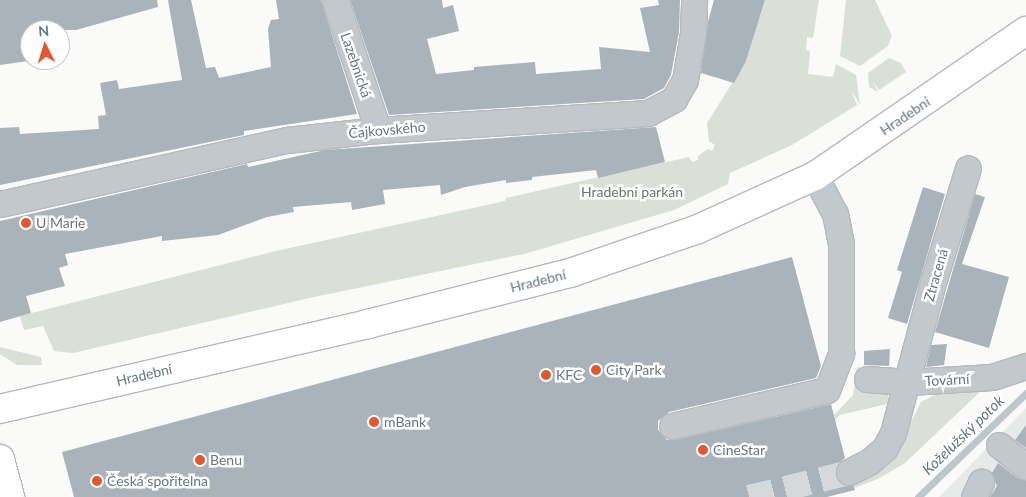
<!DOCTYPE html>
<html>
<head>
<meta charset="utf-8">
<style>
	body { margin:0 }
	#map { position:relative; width:1026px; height:497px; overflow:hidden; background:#fafaf8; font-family:Lato,sans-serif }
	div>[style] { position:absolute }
	.built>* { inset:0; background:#e8e9e9 }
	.green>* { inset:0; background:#dadfd7 }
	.stream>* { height:7px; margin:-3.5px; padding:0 3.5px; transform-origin:3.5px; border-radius:3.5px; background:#bbc7cb }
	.building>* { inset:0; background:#aab3b9 }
	.minor-tunnel>* { height:25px; margin-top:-12.5px; transform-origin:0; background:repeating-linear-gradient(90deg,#d5d9db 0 25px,transparent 0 37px) }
	.roads { filter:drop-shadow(1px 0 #b5babe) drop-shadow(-1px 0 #b5babe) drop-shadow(0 1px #b5babe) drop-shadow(0 -1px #b5babe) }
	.minor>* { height:25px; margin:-12.5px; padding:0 12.5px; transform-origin:12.5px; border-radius:12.5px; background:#c3c8cc }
	.major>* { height:28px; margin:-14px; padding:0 14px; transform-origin:14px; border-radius:14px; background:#fff }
	.dots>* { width:14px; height:14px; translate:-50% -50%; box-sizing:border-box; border:2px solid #fff; border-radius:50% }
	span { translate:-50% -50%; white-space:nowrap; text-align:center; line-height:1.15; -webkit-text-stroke:5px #fff; paint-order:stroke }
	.street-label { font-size:14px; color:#657683 }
	.park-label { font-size:14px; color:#687a64 }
	.poi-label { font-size:14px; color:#657683 }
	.left { translate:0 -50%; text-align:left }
	.water-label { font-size:15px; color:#60757c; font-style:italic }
	.north { position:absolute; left:20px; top:20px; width:50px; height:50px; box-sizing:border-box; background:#fff; border:1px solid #c1c8cd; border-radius:50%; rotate:355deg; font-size:14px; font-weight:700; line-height:20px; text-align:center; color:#657683 }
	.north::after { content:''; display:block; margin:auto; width:18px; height:22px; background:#e4572e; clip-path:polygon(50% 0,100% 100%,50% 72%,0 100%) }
</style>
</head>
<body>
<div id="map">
	<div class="built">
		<i style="clip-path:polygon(1026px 408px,1026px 497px,939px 497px)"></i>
	</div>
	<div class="green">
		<i style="clip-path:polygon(765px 0,819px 0,813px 38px,807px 37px,806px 50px,810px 51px,808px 74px,833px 77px,836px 64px,856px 75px,860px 105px,851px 90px,857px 105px,792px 145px,730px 173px,728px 184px,674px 210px,524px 254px,314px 297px,73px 353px,54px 351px,43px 326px,24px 330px,20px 316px,276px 251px,505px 201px,506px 198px,689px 157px,692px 162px,698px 160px,698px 156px,708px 149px,712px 151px,715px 145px,709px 141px,707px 123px,746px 61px)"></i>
		<i style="clip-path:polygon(846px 0,875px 0,892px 36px,888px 46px,860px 66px,840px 56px)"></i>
		<i style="clip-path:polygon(889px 58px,901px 63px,906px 72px,879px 90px,873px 82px,878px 92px,869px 87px,868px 73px)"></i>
		<i style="clip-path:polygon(0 347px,41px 357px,42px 365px,17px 365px,0 354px)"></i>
		<i style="clip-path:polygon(857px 367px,864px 368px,887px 392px,891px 403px,840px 415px,835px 420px,834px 415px,853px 395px)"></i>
		<i style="clip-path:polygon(984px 388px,905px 463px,878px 479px,854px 488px,852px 481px,895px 453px,921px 402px,944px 390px)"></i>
	</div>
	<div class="stream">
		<i style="left:918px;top:497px;width:150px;rotate:-43.9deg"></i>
	</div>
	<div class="building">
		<i style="clip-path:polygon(0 0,157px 0,158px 7px,76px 30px,30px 30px,30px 42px,25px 42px,28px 61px,0 65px)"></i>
		<i style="clip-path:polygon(168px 0,191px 0,206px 68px,215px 67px,219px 78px,271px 67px,268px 29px,271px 20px,279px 19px,276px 0,321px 0,357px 114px,244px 131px,244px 135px,0 185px,0 128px,19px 127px,20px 134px,99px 129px,98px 116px,106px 115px,100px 83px,117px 80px,119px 89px,182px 80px)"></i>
		<i style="clip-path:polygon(350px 0,442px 0,443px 8px,453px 5px,459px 31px,427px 39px,436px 74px,474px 70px,474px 67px,535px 62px,536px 74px,601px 69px,599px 47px,650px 52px,640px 8px,659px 5px,658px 0,680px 0,679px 32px,671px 75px,664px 88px,644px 99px,389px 115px)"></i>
		<i style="clip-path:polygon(714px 0,765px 0,746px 61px,734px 83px,701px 73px,708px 22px)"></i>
		<i style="clip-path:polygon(656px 127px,665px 162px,598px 178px,596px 170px,532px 177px,532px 180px,506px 183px,506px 180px,465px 187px,441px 195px,440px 185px,383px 190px,385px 204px,352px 210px,351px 202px,293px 207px,294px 212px,267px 217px,218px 235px,162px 241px,162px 236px,65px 254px,68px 265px,59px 268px,65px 286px,26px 296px,31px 313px,0 322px,0 221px,247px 164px,248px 167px,325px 150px)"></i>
		<i style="clip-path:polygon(923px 187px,945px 194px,907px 324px,888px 318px,902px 272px,897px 270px)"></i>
		<i style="clip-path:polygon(975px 194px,985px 197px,962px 264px,1009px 277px,989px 348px,935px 332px)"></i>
		<i style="clip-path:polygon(792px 257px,821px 366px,816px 378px,669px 412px,658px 421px,658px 430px,667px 440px,675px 440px,831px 404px,845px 458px,837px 465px,836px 478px,842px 484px,853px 485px,855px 490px,827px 497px,74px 497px,62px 452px)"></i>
		<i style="clip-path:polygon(947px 344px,944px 365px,926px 367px,931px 345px)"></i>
		<i style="clip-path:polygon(890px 349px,889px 366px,864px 365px,864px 351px)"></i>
		<i style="clip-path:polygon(1026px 425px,1026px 448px,1015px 440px)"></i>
		<i style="clip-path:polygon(998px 463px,1017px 478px,1026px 481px,1026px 497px,990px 497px,997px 486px,992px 473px)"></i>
	</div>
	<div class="minor-tunnel">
		<i style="left:749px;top:497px;width:103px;rotate:-14deg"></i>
	</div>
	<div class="roads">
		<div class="minor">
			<i style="left:335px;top:0;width:137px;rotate:71.7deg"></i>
			<i style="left:0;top:204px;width:294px;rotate:-12.6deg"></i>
			<i style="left:287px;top:140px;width:92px;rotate:-6.3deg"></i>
			<i style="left:378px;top:130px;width:271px;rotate:-3.6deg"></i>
			<i style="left:648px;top:113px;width:30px;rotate:-28deg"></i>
			<i style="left:674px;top:99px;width:22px;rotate:-60deg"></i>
			<i style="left:685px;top:80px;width:48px;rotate:-80.3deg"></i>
			<i style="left:693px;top:33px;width:33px;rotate:-88deg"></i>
			<i style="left:867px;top:379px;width:41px;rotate:4.2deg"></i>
			<i style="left:908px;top:382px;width:84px;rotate:-3.4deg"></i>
			<i style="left:992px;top:377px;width:36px;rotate:-18deg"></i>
			<i style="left:672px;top:426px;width:159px;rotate:-13.1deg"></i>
			<i style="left:827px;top:390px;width:40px;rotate:-69deg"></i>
			<i style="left:841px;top:353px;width:109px;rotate:-90deg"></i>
			<i style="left:841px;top:244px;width:31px;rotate:-101deg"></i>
			<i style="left:835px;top:214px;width:43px;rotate:-117.8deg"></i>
			<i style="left:999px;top:445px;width:35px;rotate:39deg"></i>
			<i style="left:849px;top:472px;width:22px;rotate:-27deg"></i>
			<i style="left:869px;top:462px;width:21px;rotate:-41deg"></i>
			<i style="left:885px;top:448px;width:17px;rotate:-62deg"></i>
			<i style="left:893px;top:433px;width:152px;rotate:-75.1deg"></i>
			<i style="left:932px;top:286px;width:123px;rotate:-73deg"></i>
			<i style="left:974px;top:497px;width:17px;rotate:-65deg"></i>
		</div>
		<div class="major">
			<i style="left:0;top:409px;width:378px;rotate:-13deg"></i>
			<i style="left:368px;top:324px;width:211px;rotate:-14.2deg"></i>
			<i style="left:573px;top:272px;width:130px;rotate:-18.9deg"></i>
			<i style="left:696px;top:230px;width:131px;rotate:-24.4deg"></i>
			<i style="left:815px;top:176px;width:256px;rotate:-34.5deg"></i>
			<i style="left:0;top:459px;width:39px;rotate:75deg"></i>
		</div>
	</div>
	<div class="dots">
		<i style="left:26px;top:223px;background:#e4572e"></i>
		<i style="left:596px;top:370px;background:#e4572e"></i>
		<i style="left:546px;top:375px;background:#e4572e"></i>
		<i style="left:374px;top:422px;background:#e4572e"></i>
		<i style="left:703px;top:450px;background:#e4572e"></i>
		<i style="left:200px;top:460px;background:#e4572e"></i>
		<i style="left:97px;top:481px;background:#e4572e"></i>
	</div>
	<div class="street-label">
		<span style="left:356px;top:65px;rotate:71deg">Lazebnická</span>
		<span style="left:905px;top:116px;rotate:-34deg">Hradební</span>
		<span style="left:387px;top:130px;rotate:-5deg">Čajkovského</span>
		<span style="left:936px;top:275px;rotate:-74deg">Ztracená</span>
		<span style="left:538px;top:281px;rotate:-14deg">Hradební</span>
		<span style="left:144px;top:375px;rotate:-13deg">Hradební</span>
		<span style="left:947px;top:380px;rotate:-3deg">Tovární</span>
	</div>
	<div class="park-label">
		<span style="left:632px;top:192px">Hradební parkán</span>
	</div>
	<div class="poi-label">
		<span class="left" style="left:36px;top:223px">U Marie</span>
		<span class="left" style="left:606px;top:370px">City Park</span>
		<span class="left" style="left:556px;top:375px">KFC</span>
		<span class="left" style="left:384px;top:422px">mBank</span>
		<span class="left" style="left:713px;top:450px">CineStar</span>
		<span class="left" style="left:210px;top:460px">Benu</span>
		<span class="left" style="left:107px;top:481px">Česká spořitelna</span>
	</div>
	<div class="water-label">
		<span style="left:963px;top:435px;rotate:-44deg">Koželužský potok</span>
	</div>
	<div class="north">N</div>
</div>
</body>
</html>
